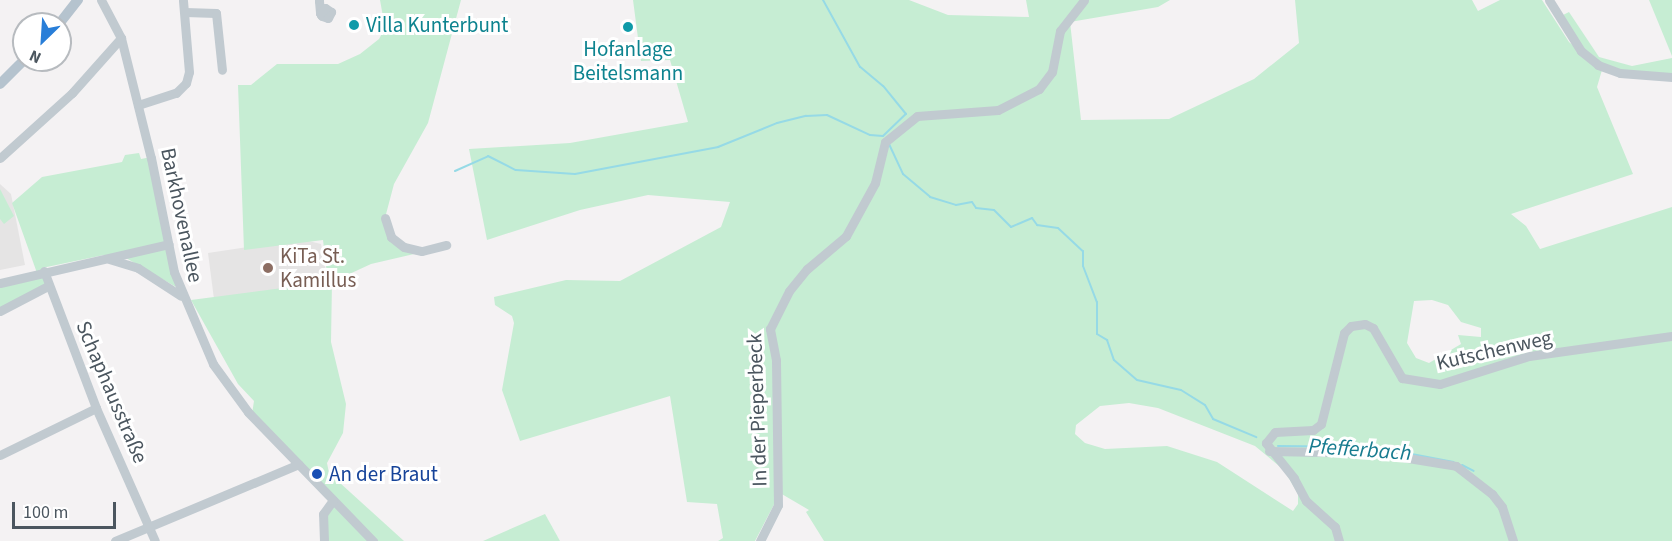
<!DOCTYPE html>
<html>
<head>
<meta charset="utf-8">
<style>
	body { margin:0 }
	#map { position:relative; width:1672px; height:541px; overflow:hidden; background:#f4f2f3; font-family:"Source Sans 3",sans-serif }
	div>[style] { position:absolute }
	.education>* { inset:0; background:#e5e4e4 }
	.green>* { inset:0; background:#c6edd3 }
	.stream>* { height:2px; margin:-1px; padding:0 1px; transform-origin:1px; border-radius:1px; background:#96dae6 }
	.minor>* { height:9px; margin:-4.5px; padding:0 4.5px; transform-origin:4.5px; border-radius:4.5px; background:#c1cad0 }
	.major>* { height:10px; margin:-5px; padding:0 5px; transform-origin:5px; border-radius:5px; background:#b5c3ce }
	.dots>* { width:16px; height:16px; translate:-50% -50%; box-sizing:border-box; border:3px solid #fff; border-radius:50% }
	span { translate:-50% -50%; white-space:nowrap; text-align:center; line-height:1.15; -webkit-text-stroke:6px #fff; paint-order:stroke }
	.culture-label { font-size:21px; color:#0d838f }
	.left { translate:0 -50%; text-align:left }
	.street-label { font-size:21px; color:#4b565f }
	.education-label { font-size:21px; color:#785e54 }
	.transit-label { font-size:21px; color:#164399 }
	.water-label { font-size:22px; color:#177b8f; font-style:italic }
	.north { position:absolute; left:12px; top:12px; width:60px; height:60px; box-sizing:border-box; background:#fff; border:2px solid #b7bbbf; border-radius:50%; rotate:205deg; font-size:16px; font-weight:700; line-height:24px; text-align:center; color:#4b565f }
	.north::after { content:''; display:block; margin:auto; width:21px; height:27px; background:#297ed8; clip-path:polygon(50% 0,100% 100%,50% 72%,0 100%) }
	.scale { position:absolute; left:12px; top:502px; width:104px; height:27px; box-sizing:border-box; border:3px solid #4b565f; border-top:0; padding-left:8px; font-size:18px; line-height:21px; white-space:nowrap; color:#4b565f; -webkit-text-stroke:4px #fff; paint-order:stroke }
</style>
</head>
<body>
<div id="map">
	<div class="education">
		<i style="clip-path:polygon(0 184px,11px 194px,25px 265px,0 270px)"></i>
		<i style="clip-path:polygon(300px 239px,321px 244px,328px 283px,214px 299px,208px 253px)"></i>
	</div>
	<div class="green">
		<i style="clip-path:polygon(380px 0,461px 0,428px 123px,394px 184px,385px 218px,388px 232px,414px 254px,371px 264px,332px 282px,331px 342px,346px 404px,343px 433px,327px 463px,329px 473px,404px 541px,324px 541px,323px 520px,333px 501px,252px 414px,254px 401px,238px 384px,191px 300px,328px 282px,323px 240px,244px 250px,238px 85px,251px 85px,277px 64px,338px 64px,360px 54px,379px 39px,385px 28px)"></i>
		<i style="clip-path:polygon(evenodd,633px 0,909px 0,948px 15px,1029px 17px,1026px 0,1170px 0,1158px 7px,1070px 22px,1081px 120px,1169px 119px,1254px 79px,1299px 43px,1295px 0,1472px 0,1478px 11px,1500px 0,1542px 0,1569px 42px,1602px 70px,1597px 87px,1633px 174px,1511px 214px,1526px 226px,1540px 249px,1672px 207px,1672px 541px,824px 541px,806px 512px,809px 510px,780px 493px,755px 541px,718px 541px,723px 538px,717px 504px,687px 502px,670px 396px,520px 441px,502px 390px,514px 323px,512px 316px,495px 305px,494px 297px,566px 280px,620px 281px,721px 227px,730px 202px,648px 195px,580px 210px,487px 240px,469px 149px,570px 143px,688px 122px,670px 60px,641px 61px,633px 0,1432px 300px,1448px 305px,1461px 322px,1481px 328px,1481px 337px,1458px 335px,1461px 344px,1429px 363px,1416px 358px,1407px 343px,1414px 301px,1432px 300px,633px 0,1129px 403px,1158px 408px,1255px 446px,1284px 470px,1298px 494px,1298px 504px,1293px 511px,1217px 462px,1167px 446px,1105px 449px,1085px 443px,1075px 434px,1076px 425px,1100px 406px,1129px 403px)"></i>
		<i style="clip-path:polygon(1649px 0,1672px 0,1672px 56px)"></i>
		<i style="clip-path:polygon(1569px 12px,1599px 57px,1632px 66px,1672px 58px,1672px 75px,1620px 71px,1592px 60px,1561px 16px)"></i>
		<i style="clip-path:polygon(139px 153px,141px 159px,151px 157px,176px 287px,126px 258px,104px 255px,42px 268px,47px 285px,0 310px,0 283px,37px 273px,12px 203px,42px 177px,122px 162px,125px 155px)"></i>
		<i style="clip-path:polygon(0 189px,14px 216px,4px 224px,0 219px)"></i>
		<i style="clip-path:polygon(545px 514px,560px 541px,483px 541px)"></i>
	</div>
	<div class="stream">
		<i style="left:889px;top:144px;width:33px;rotate:65deg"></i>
		<i style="left:903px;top:174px;width:35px;rotate:40deg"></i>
		<i style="left:930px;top:197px;width:27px;rotate:17deg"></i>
		<i style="left:956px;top:205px;width:16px;rotate:-11deg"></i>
		<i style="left:972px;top:202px;width:7px;rotate:56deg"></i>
		<i style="left:976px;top:208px;width:18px;rotate:6deg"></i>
		<i style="left:994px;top:210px;width:24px;rotate:45deg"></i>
		<i style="left:1011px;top:227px;width:23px;rotate:-23deg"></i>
		<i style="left:1032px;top:218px;width:9px;rotate:54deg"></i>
		<i style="left:1037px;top:225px;width:21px;rotate:8deg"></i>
		<i style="left:1058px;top:228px;width:34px;rotate:43deg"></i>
		<i style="left:1083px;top:251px;width:15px;rotate:90deg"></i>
		<i style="left:1083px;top:266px;width:39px;rotate:69deg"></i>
		<i style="left:1097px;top:302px;width:32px;rotate:90deg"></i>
		<i style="left:1097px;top:334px;width:12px;rotate:31deg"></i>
		<i style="left:1107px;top:340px;width:21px;rotate:71deg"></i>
		<i style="left:1114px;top:360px;width:30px;rotate:41deg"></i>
		<i style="left:1137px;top:380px;width:45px;rotate:12.8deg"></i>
		<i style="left:1181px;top:390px;width:28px;rotate:32deg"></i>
		<i style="left:1205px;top:405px;width:16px;rotate:60deg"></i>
		<i style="left:1213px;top:419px;width:47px;rotate:22.7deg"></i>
		<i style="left:455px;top:171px;width:36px;rotate:-24deg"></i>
		<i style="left:488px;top:156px;width:31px;rotate:27deg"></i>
		<i style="left:516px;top:170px;width:59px;rotate:3.9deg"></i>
		<i style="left:575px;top:174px;width:146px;rotate:-10.7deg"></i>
		<i style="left:718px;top:147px;width:64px;rotate:-22.1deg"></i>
		<i style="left:777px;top:123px;width:30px;rotate:-14deg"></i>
		<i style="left:806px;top:116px;width:21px;rotate:-3deg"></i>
		<i style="left:827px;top:115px;width:47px;rotate:24.9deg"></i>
		<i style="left:870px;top:135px;width:13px;rotate:4deg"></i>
		<i style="left:883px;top:136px;width:32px;rotate:-44deg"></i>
		<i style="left:906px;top:114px;width:36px;rotate:-129deg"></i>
		<i style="left:883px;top:86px;width:30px;rotate:-140deg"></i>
		<i style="left:860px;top:67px;width:77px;rotate:-118.9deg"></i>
		<i style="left:1278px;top:446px;width:97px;rotate:0.6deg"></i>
		<i style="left:1375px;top:447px;width:80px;rotate:10.8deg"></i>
		<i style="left:1462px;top:465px;width:13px;rotate:27deg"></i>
	</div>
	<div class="minor">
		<i style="left:101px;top:0;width:43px;rotate:62.2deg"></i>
		<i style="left:121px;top:38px;width:124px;rotate:76deg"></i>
		<i style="left:151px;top:158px;width:116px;rotate:78.6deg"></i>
		<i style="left:174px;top:272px;width:100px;rotate:67deg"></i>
		<i style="left:213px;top:364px;width:59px;rotate:53.9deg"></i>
		<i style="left:248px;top:412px;width:180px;rotate:45.9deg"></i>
		<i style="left:319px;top:0;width:1px;rotate:90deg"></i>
		<i style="left:319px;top:1px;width:12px;rotate:85deg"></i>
		<i style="left:320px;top:13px;width:2px;rotate:63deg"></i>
		<i style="left:321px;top:15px;width:1px;rotate:45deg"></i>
		<i style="left:322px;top:16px;width:6px;rotate:18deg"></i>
		<i style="left:328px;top:18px;width:7px;rotate:-63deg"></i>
		<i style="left:331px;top:12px;width:7px;rotate:-146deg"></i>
		<i style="left:325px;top:8px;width:7px;rotate:135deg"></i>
		<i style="left:1549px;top:0;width:60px;rotate:57.9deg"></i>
		<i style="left:1581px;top:51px;width:22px;rotate:39deg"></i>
		<i style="left:1598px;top:65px;width:23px;rotate:20deg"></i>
		<i style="left:1620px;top:73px;width:52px;rotate:4.4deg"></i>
		<i style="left:185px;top:12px;width:31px;rotate:2deg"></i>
		<i style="left:216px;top:13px;width:57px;rotate:84deg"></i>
		<i style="left:138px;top:105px;width:40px;rotate:-18deg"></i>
		<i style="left:176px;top:93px;width:14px;rotate:-45deg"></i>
		<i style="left:186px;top:83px;width:11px;rotate:-75deg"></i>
		<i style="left:189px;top:72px;width:72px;rotate:-94.8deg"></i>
		<i style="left:0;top:158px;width:97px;rotate:-42.1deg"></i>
		<i style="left:72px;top:93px;width:74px;rotate:-48.3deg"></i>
		<i style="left:385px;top:218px;width:20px;rotate:72deg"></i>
		<i style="left:391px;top:237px;width:16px;rotate:38deg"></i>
		<i style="left:404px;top:247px;width:18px;rotate:13deg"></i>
		<i style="left:422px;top:251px;width:25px;rotate:-14deg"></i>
		<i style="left:109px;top:259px;width:30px;rotate:17deg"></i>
		<i style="left:138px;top:268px;width:51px;rotate:33.1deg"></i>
		<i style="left:44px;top:271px;width:147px;rotate:69.2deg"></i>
		<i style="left:96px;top:408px;width:145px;rotate:66.1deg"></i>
		<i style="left:0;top:283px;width:173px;rotate:-13deg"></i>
		<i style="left:0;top:311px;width:54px;rotate:-27.5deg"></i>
		<i style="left:1269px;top:451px;width:108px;rotate:1.1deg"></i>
		<i style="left:1377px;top:453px;width:80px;rotate:9.3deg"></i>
		<i style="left:1456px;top:466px;width:46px;rotate:37.9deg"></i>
		<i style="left:1492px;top:494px;width:16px;rotate:52deg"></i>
		<i style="left:1502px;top:507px;width:36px;rotate:72deg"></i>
		<i style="left:0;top:455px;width:107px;rotate:-26.1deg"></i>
		<i style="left:115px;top:541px;width:199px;rotate:-22.7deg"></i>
		<i style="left:324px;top:541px;width:27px;rotate:-92deg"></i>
		<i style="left:323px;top:514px;width:17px;rotate:-54deg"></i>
		<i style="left:760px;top:541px;width:40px;rotate:-63.4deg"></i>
		<i style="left:778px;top:505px;width:145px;rotate:-90.8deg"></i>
		<i style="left:776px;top:360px;width:32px;rotate:-101deg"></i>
		<i style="left:770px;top:329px;width:42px;rotate:-63.4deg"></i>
		<i style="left:789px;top:291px;width:28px;rotate:-51deg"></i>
		<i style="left:807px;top:269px;width:51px;rotate:-40.2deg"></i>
		<i style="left:846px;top:236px;width:60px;rotate:-61.3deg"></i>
		<i style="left:875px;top:183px;width:42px;rotate:-76.3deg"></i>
		<i style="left:885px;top:142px;width:41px;rotate:-39.1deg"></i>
		<i style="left:917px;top:116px;width:81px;rotate:-4.2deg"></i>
		<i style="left:998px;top:110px;width:46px;rotate:-27.1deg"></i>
		<i style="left:1039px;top:89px;width:21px;rotate:-53deg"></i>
		<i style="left:1052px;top:72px;width:42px;rotate:-79deg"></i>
		<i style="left:1060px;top:31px;width:39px;rotate:-52deg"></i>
		<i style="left:1339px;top:541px;width:15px;rotate:-106deg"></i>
		<i style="left:1335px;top:527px;width:39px;rotate:-138deg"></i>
		<i style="left:1306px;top:501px;width:26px;rotate:-118deg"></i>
		<i style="left:1294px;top:478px;width:45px;rotate:-128.7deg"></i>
		<i style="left:1266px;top:443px;width:14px;rotate:-51deg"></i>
		<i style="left:1275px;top:432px;width:38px;rotate:-3deg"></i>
		<i style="left:1313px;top:430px;width:10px;rotate:-37deg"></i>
		<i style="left:1321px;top:424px;width:94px;rotate:-75.8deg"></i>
		<i style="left:1344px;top:333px;width:10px;rotate:-45deg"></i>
		<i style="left:1351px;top:326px;width:14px;rotate:-8deg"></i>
		<i style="left:1365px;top:324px;width:9px;rotate:27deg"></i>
		<i style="left:1373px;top:328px;width:58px;rotate:59.9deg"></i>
		<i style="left:1402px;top:378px;width:38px;rotate:9deg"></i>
		<i style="left:1440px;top:384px;width:93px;rotate:-17.5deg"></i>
		<i style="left:1529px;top:356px;width:144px;rotate:-8deg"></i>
	</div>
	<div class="major">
		<i style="left:59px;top:24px;width:31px;rotate:-52deg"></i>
		<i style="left:0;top:84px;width:34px;rotate:-45deg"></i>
	</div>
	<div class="dots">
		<i style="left:354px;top:25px;background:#0f9aa8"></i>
		<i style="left:628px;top:27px;background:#0f9aa8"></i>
		<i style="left:268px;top:268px;background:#8d6e63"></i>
		<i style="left:317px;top:474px;background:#1a4fb4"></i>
	</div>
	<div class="culture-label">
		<span class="left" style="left:366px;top:25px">Villa Kunterbunt</span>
		<span style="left:628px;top:61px">Hofanlage<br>Beitelsmann</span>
	</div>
	<div class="street-label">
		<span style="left:182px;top:215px;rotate:78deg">Barkhovenallee</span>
		<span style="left:1494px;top:350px;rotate:-13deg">Kutschenweg</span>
		<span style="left:112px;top:392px;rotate:67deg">Schaphausstraße</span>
		<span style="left:757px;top:410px;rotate:-92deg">In der Pieperbeck</span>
	</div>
	<div class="education-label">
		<span class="left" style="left:280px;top:268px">KiTa St.<br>Kamillus</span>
	</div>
	<div class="transit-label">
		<span class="left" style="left:329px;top:474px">An der Braut</span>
	</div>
	<div class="water-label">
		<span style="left:1360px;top:450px;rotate:4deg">Pfefferbach</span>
	</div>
	<div class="north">N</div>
	<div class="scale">100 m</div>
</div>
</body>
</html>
